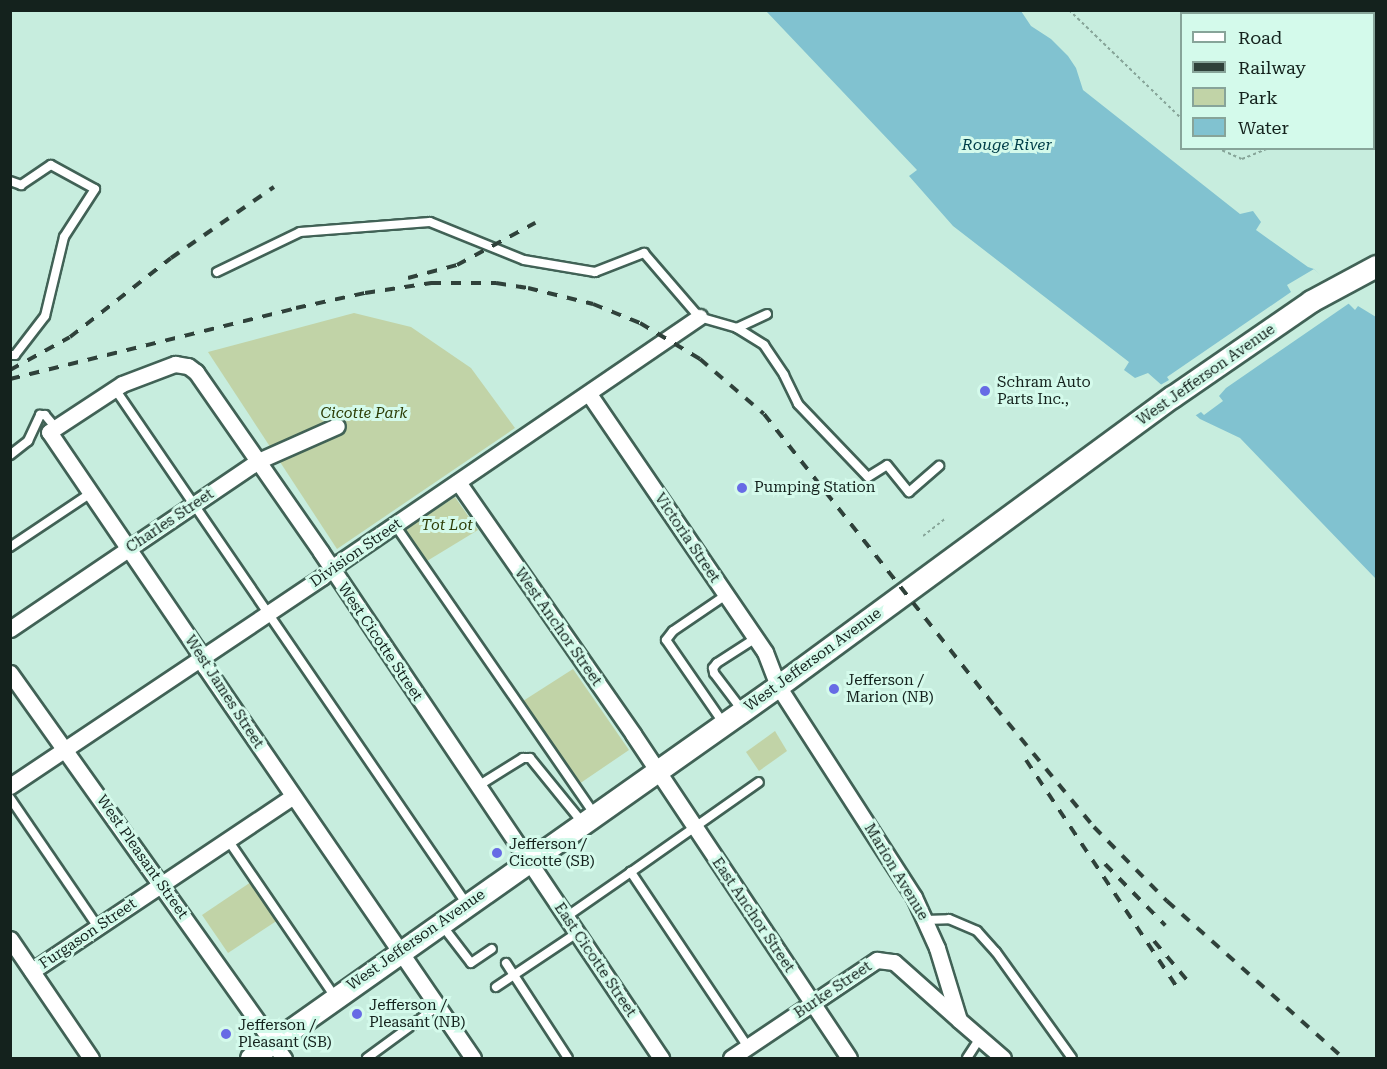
<!DOCTYPE html>
<html>
<head>
<meta charset="utf-8">
<style>
	body { margin:0 }
	#map { position:relative; width:1387px; height:1069px; overflow:hidden; background:#c7edde; font-family:"Roboto Serif",serif }
	div>[style] { position:absolute }
	.green>* { inset:0; background:#c1d3a7 }
	.water>* { inset:0; background:#81c2d0 }
	.pier>* { inset:0; background:#c7edde }
	.path>* { height:2px; margin-top:-1px; transform-origin:0; background:repeating-linear-gradient(90deg,#87a599 0 3px,transparent 0 6px) }
	.roads { filter:drop-shadow(2px 0 #416256) drop-shadow(-2px 0 #416256) drop-shadow(0 2px #416256) drop-shadow(0 -2px #416256) }
	.service>* { height:8px; margin:-4px; padding:0 4px; transform-origin:4px; border-radius:4px; background:#fff }
	.minor>* { height:15px; margin:-7.5px; padding:0 7.5px; transform-origin:7.5px; border-radius:7.5px; background:#fff }
	.secondary>* { height:21px; margin:-10.5px; padding:0 10.5px; transform-origin:10.5px; border-radius:10.5px; background:#fff }
	.rail>* { height:4px; margin-top:-2px; transform-origin:0; background:repeating-linear-gradient(90deg,#2f413a 0 10px,transparent 0 20px) }
	.dots>* { width:16px; height:16px; translate:-50% -50%; box-sizing:border-box; border:3px solid #d4faeb; border-radius:50% }
	span { translate:-50% -50%; white-space:nowrap; text-align:center; line-height:1.15; -webkit-text-stroke:6px #d4faeb; paint-order:stroke }
	.street-label { font-size:15px; color:#14221d }
	.poi-label { font-size:15px; color:#14221d }
	.left { translate:0 -50%; text-align:left }
	.park-label { font-size:15px; color:#2c3d06; font-style:italic }
	.water-label { font-size:16px; color:#003d48; font-style:italic }
	.frame { position:absolute; inset:0; border:12px solid #14221d; pointer-events:none }
	.legend { position:absolute; left:1180px; top:12px; width:195px; height:138px; box-sizing:border-box; background:#d4faeb; border:2px solid #87a499; margin:0; padding:8px 10px; list-style:none; font-size:18px; color:#14221d }
	.legend li { display:flex; align-items:center; gap:12px; height:30px }
	.legend b { width:30px; border:2px solid #87a499 }
</style>
</head>
<body>
<div id="map">
	<div class="green">
		<i style="clip-path:polygon(354px 313px,411px 327px,471px 368px,515px 428px,337px 549px,208px 352px)"></i>
		<i style="clip-path:polygon(455px 497px,478px 530px,427px 561px,405px 530px)"></i>
		<i style="clip-path:polygon(573px 669px,629px 750px,579px 784px,523px 701px)"></i>
		<i style="clip-path:polygon(775px 731px,787px 751px,759px 771px,746px 752px)"></i>
		<i style="clip-path:polygon(251px 882px,278px 920px,228px 953px,202px 915px)"></i>
	</div>
	<div class="water">
		<i style="clip-path:polygon(766px 11px,1021px 11px,1031px 26px,1051px 39px,1068px 56px,1076px 68px,1083px 90px,1240px 214px,1253px 211px,1261px 222px,1256px 230px,1308px 267px,1314px 269px,1355px 310px,1358px 306px,1376px 317px,1376px 579px,1240px 438px,1200px 419px,1148px 373px,1135px 378px,1124px 370px,1129px 362px,953px 226px,909px 176px,917px 170px)"></i>
	</div>
	<div class="pier">
		<i style="clip-path:polygon(1314px 269px,1351px 302px,1226px 388px,1219px 396px,1223px 401px,1204px 415px,1201px 412px,1193px 417px,1189px 411px,1187px 412px,1157px 387px,1169px 380px,1167px 377px,1291px 292px,1287px 285px)"></i>
	</div>
	<div class="path">
		<i style="left:1069px;top:10px;width:157px;rotate:44deg"></i>
		<i style="left:1231px;top:10px;width:8px;rotate:30deg"></i>
		<i style="left:1217px;top:148px;width:27px;rotate:24deg"></i>
		<i style="left:1242px;top:159px;width:29px;rotate:-22deg"></i>
		<i style="left:923px;top:536px;width:28px;rotate:-38deg"></i>
	</div>
	<div class="roads">
		<div class="service">
			<i style="left:10px;top:181px;width:12px;rotate:20deg"></i>
			<i style="left:21px;top:185px;width:36px;rotate:-34deg"></i>
			<i style="left:51px;top:165px;width:50px;rotate:28.6deg"></i>
			<i style="left:95px;top:189px;width:57px;rotate:122.9deg"></i>
			<i style="left:64px;top:237px;width:81px;rotate:103.5deg"></i>
			<i style="left:45px;top:316px;width:49px;rotate:127.6deg"></i>
			<i style="left:15px;top:355px;width:5px;rotate:180deg"></i>
			<i style="left:217px;top:272px;width:92px;rotate:-25.7deg"></i>
			<i style="left:300px;top:232px;width:130px;rotate:-4.4deg"></i>
			<i style="left:430px;top:222px;width:101px;rotate:22deg"></i>
			<i style="left:524px;top:260px;width:72px;rotate:9.6deg"></i>
			<i style="left:595px;top:272px;width:53px;rotate:-21.2deg"></i>
			<i style="left:644px;top:253px;width:84px;rotate:49.3deg"></i>
			<i style="left:699px;top:317px;width:40px;rotate:16deg"></i>
			<i style="left:737px;top:328px;width:33px;rotate:-25deg"></i>
			<i style="left:737px;top:328px;width:32px;rotate:32deg"></i>
			<i style="left:764px;top:345px;width:36px;rotate:56deg"></i>
			<i style="left:784px;top:375px;width:32px;rotate:64deg"></i>
			<i style="left:798px;top:404px;width:101px;rotate:46.2deg"></i>
			<i style="left:868px;top:477px;width:22px;rotate:-32deg"></i>
			<i style="left:887px;top:465px;width:35px;rotate:51deg"></i>
			<i style="left:909px;top:492px;width:40px;rotate:-41deg"></i>
			<i style="left:115px;top:389px;width:622px;rotate:55.67deg"></i>
			<i style="left:10px;top:455px;width:23px;rotate:-38deg"></i>
			<i style="left:28px;top:441px;width:29px;rotate:-65deg"></i>
			<i style="left:40px;top:415px;width:5px"></i>
			<i style="left:45px;top:415px;width:16px;rotate:50deg"></i>
			<i style="left:395px;top:525px;width:351px;rotate:55.4deg"></i>
			<i style="left:10px;top:547px;width:97px;rotate:-33.7deg"></i>
			<i style="left:742px;top:710px;width:46px;rotate:-127.1deg"></i>
			<i style="left:714px;top:673px;width:5px;rotate:-101deg"></i>
			<i style="left:713px;top:668px;width:6px;rotate:-51deg"></i>
			<i style="left:717px;top:663px;width:46px;rotate:-32.7deg"></i>
			<i style="left:724px;top:724px;width:102px;rotate:-124.6deg"></i>
			<i style="left:666px;top:640px;width:11px;rotate:-52deg"></i>
			<i style="left:673px;top:631px;width:64px;rotate:-34.2deg"></i>
			<i style="left:478px;top:786px;width:53px;rotate:-31.9deg"></i>
			<i style="left:523px;top:758px;width:7px"></i>
			<i style="left:530px;top:758px;width:82px;rotate:50.9deg"></i>
			<i style="left:10px;top:798px;width:156px;rotate:55.7deg"></i>
			<i style="left:228px;top:840px;width:190px;rotate:55.7deg"></i>
			<i style="left:566px;top:917px;width:79px;rotate:-34.7deg"></i>
			<i style="left:925px;top:920px;width:24px;rotate:-2deg"></i>
			<i style="left:949px;top:919px;width:30px;rotate:23deg"></i>
			<i style="left:977px;top:931px;width:28px;rotate:48deg"></i>
			<i style="left:996px;top:952px;width:130px;rotate:54.4deg"></i>
			<i style="left:441px;top:924px;width:49px;rotate:52.4deg"></i>
			<i style="left:471px;top:963px;width:25px;rotate:-34deg"></i>
			<i style="left:506px;top:963px;width:113px;rotate:56.9deg"></i>
			<i style="left:496px;top:987px;width:97px;rotate:-33.7deg"></i>
			<i style="left:748px;top:1047px;width:211px;rotate:-123.8deg"></i>
			<i style="left:631px;top:872px;width:156px;rotate:-35.1deg"></i>
			<i style="left:367px;top:1058px;width:88px;rotate:-36.2deg"></i>
			<i style="left:967px;top:1058px;width:24px;rotate:-57deg"></i>
		</div>
		<div class="minor">
			<i style="left:1360px;top:10px;width:4px;rotate:63deg"></i>
			<i style="left:1374px;top:28px;width:4px;rotate:63deg"></i>
			<i style="left:589px;top:394px;width:312px;rotate:55.7deg"></i>
			<i style="left:765px;top:652px;width:36px;rotate:69deg"></i>
			<i style="left:778px;top:686px;width:251px;rotate:57.2deg"></i>
			<i style="left:914px;top:897px;width:56px;rotate:65.7deg"></i>
			<i style="left:937px;top:948px;width:75px;rotate:73deg"></i>
			<i style="left:959px;top:1020px;width:58px;rotate:40.8deg"></i>
			<i style="left:458px;top:482px;width:307px;rotate:55.2deg"></i>
			<i style="left:633px;top:734px;width:389px;rotate:56.3deg"></i>
			<i style="left:10px;top:629px;width:300px;rotate:-34.1deg"></i>
			<i style="left:258px;top:461px;width:86px;rotate:-23.9deg"></i>
			<i style="left:10px;top:673px;width:473px;rotate:54.6deg"></i>
			<i style="left:10px;top:786px;width:376px;rotate:-33.8deg"></i>
			<i style="left:322px;top:577px;width:23px;rotate:-40deg"></i>
			<i style="left:340px;top:562px;width:435px;rotate:-34.3deg"></i>
			<i style="left:10px;top:939px;width:144px;rotate:55.8deg"></i>
			<i style="left:32px;top:971px;width:314px;rotate:-33.8deg"></i>
			<i style="left:473px;top:1058px;width:474px;rotate:-124.4deg"></i>
			<i style="left:205px;top:667px;width:21px;rotate:-115deg"></i>
			<i style="left:196px;top:648px;width:261px;rotate:-124.2deg"></i>
			<i style="left:49px;top:432px;width:87px;rotate:-33.3deg"></i>
			<i style="left:122px;top:384px;width:57px;rotate:-20.7deg"></i>
			<i style="left:175px;top:364px;width:13px;rotate:9deg"></i>
			<i style="left:188px;top:366px;width:10px;rotate:37deg"></i>
			<i style="left:196px;top:372px;width:219px;rotate:55.2deg"></i>
			<i style="left:321px;top:552px;width:610px;rotate:56.1deg"></i>
			<i style="left:731px;top:1058px;width:176px;rotate:-33.9deg"></i>
			<i style="left:877px;top:960px;width:17px;rotate:7deg"></i>
			<i style="left:894px;top:962px;width:87px;rotate:41.7deg"></i>
		</div>
		<div class="secondary">
			<i style="left:251px;top:1058px;width:645px;rotate:-35.22deg"></i>
			<i style="left:778px;top:686px;width:489px;rotate:-36.3deg"></i>
			<i style="left:1172px;top:397px;width:169px;rotate:-34.6deg"></i>
			<i style="left:1311px;top:301px;width:74px;rotate:-28.3deg"></i>
		</div>
	</div>
	<div class="rail">
		<i style="left:408px;top:278px;width:51px;rotate:-14.9deg"></i>
		<i style="left:457px;top:265px;width:89px;rotate:-28.3deg"></i>
		<i style="left:10px;top:370px;width:68px;rotate:-28.8deg"></i>
		<i style="left:70px;top:337px;width:128px;rotate:-38deg"></i>
		<i style="left:171px;top:258px;width:125px;rotate:-34.6deg"></i>
		<i style="left:10px;top:379px;width:295px;rotate:-13.9deg"></i>
		<i style="left:296px;top:308px;width:71px;rotate:-12.3deg"></i>
		<i style="left:365px;top:293px;width:67px;rotate:-8.6deg"></i>
		<i style="left:431px;top:283px;width:65px"></i>
		<i style="left:496px;top:283px;width:32px;rotate:9deg"></i>
		<i style="left:528px;top:288px;width:67px;rotate:13.8deg"></i>
		<i style="left:593px;top:304px;width:51px;rotate:22deg"></i>
		<i style="left:640px;top:323px;width:70px;rotate:31deg"></i>
		<i style="left:700px;top:359px;width:84px;rotate:40.7deg"></i>
		<i style="left:764px;top:414px;width:373px;rotate:51.7deg"></i>
		<i style="left:995px;top:707px;width:156px;rotate:50.5deg"></i>
		<i style="left:1094px;top:827px;width:104px;rotate:45.4deg"></i>
		<i style="left:1167px;top:901px;width:236px;rotate:41.7deg"></i>
		<i style="left:1026px;top:760px;width:273px;rotate:56.4deg"></i>
		<i style="left:1105px;top:864px;width:86px;rotate:45.5deg"></i>
		<i style="left:1154px;top:941px;width:51px;rotate:49.8deg"></i>
	</div>
	<div class="dots">
		<i style="left:985px;top:391px;background:#676be5"></i>
		<i style="left:742px;top:488px;background:#676be5"></i>
		<i style="left:834px;top:689px;background:#676be5"></i>
		<i style="left:497px;top:853px;background:#676be5"></i>
		<i style="left:357px;top:1014px;background:#676be5"></i>
		<i style="left:226px;top:1034px;background:#676be5"></i>
	</div>
	<div class="street-label">
		<span style="left:1206px;top:375px;rotate:-35deg">West Jefferson Avenue</span>
		<span style="left:170px;top:521px;rotate:-34deg">Charles Street</span>
		<span style="left:687px;top:538px;rotate:56deg">Victoria Street</span>
		<span style="left:356px;top:553px;rotate:-35deg">Division Street</span>
		<span style="left:558px;top:627px;rotate:55deg">West Anchor Street</span>
		<span style="left:380px;top:642px;rotate:56deg">West Cicotte Street</span>
		<span style="left:813px;top:660px;rotate:-36deg">West Jefferson Avenue</span>
		<span style="left:224px;top:692px;rotate:57deg">West James Street</span>
		<span style="left:142px;top:857px;rotate:55deg">West Pleasant Street</span>
		<span style="left:896px;top:872px;rotate:59deg">Marion Avenue</span>
		<span style="left:753px;top:915px;rotate:56deg">East Anchor Street</span>
		<span style="left:88px;top:934px;rotate:-34deg">Furgason Street</span>
		<span style="left:416px;top:940px;rotate:-35deg">West Jefferson Avenue</span>
		<span style="left:595px;top:960px;rotate:56deg">East Cicotte Street</span>
		<span style="left:833px;top:990px;rotate:-34deg">Burke Street</span>
	</div>
	<div class="poi-label">
		<span class="left" style="left:997px;top:391px">Schram Auto<br>Parts Inc.,</span>
		<span class="left" style="left:754px;top:488px">Pumping Station</span>
		<span class="left" style="left:846px;top:689px">Jefferson /<br>Marion (NB)</span>
		<span class="left" style="left:509px;top:853px">Jefferson /<br>Cicotte (SB)</span>
		<span class="left" style="left:369px;top:1014px">Jefferson /<br>Pleasant (NB)</span>
		<span class="left" style="left:238px;top:1034px">Jefferson /<br>Pleasant (SB)</span>
	</div>
	<div class="park-label">
		<span style="left:364px;top:414px">Cicotte Park</span>
		<span style="left:447px;top:526px">Tot Lot</span>
	</div>
	<div class="water-label">
		<span style="left:1007px;top:145px">Rouge River</span>
	</div>
	<div class="frame"></div>
	<ul class="legend">
	<li><b style="height:8px;background:#fff"></b>Road</li>
	<li><b style="height:8px;background:#2f413a"></b>Railway</li>
	<li><b style="height:16px;background:#c1d3a7"></b>Park</li>
	<li><b style="height:16px;background:#81c2d0"></b>Water</li>
	</ul>
</div>
</body>
</html>
